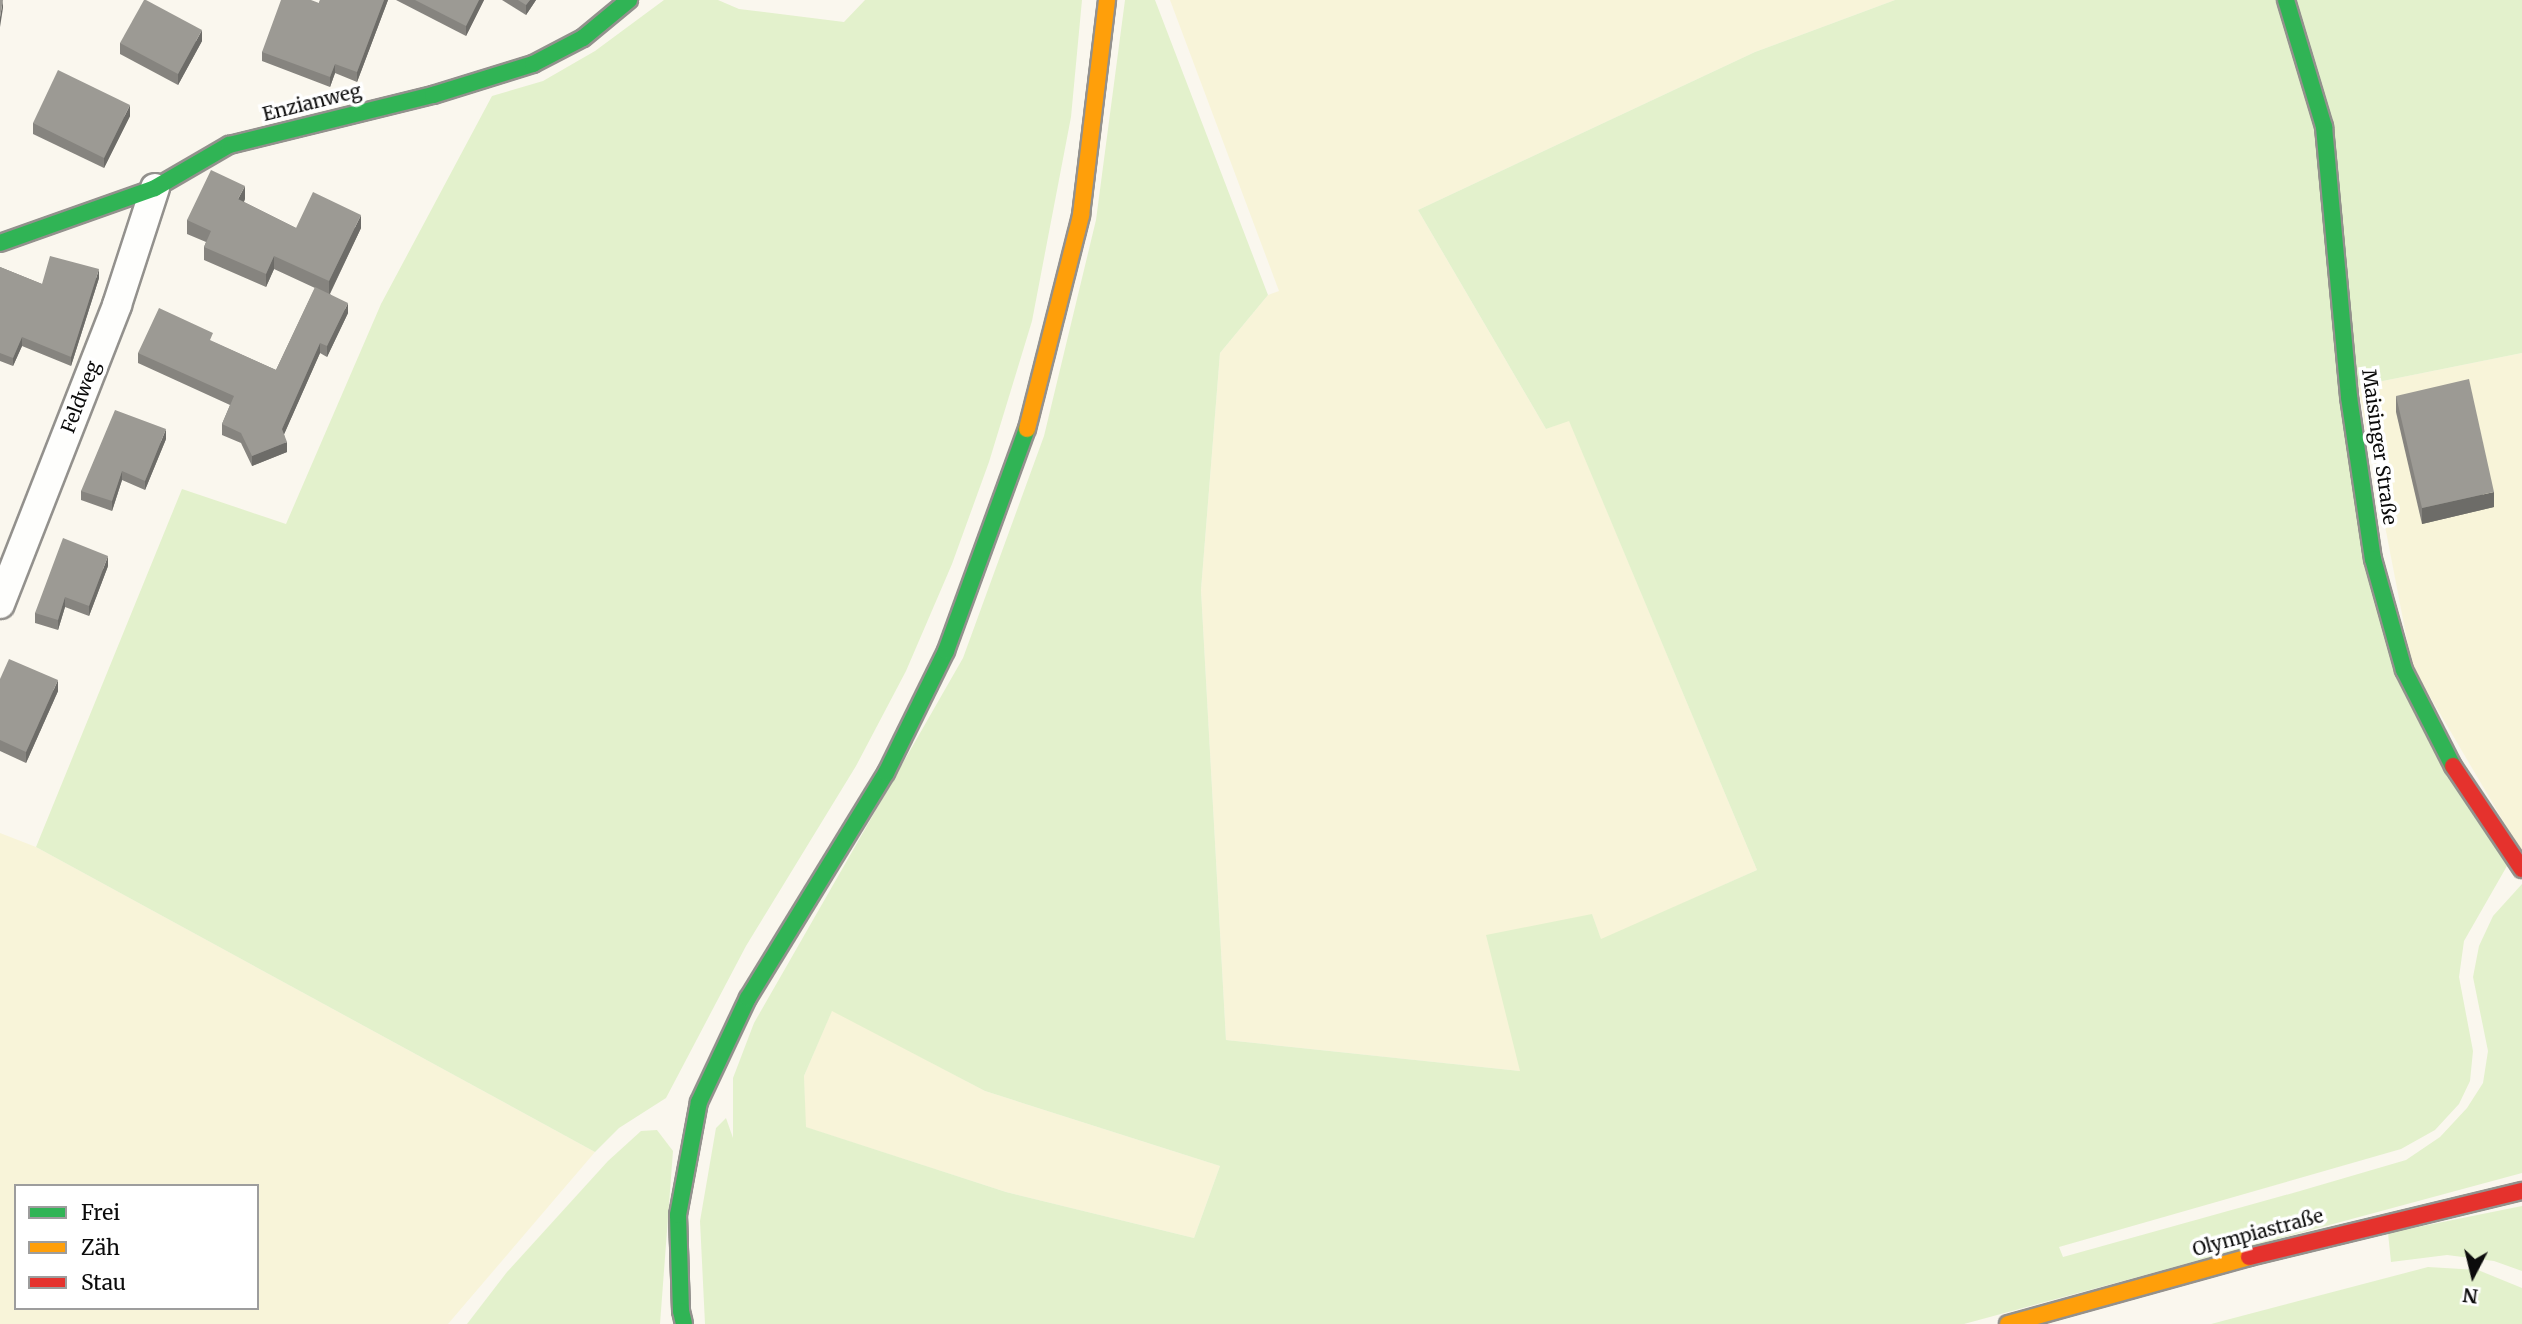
<!DOCTYPE html>
<html>
<head>
<meta charset="utf-8">
<style>
	body { margin:0 }
	#map { position:relative; width:2522px; height:1324px; overflow:hidden; background:#faf7ee; font-family:Merriweather,serif }
	div>[style] { position:absolute }
	.farmland>* { inset:0; background:#f8f4d9 }
	.green>* { inset:0; background:#e3f1cc }
	.roads { filter:drop-shadow(2px 0 #93918d) drop-shadow(-2px 0 #93918d) drop-shadow(0 2px #93918d) drop-shadow(0 -2px #93918d) }
	.street>* { height:28px; margin:-14px; padding:0 14px; transform-origin:14px; border-radius:14px; background:#fefefc }
	.fast>* { height:16px; margin:-8px; padding:0 8px; transform-origin:8px; border-radius:8px; background:#30b455 }
	.slow>* { height:16px; margin:-8px; padding:0 8px; transform-origin:8px; border-radius:8px; background:#ff9f0a }
	.jam>* { height:16px; margin:-8px; padding:0 8px; transform-origin:8px; border-radius:8px; background:#e5322d }
	.wall>* { inset:0; background:#86847f }
	.shaded-wall>* { inset:0; background:#6d6c68 }
	.building>* { inset:0; background:#9c9a94 }
	span { translate:-50% -50%; white-space:nowrap; text-align:center; line-height:1.15; -webkit-text-stroke:7px #fff; paint-order:stroke }
	.street-label { font-size:19px; color:#0b0b0b }
	.legend { position:absolute; left:14px; top:1184px; width:245px; height:126px; box-sizing:border-box; background:#fff; border:2px solid #9d9d9d; margin:0; padding:9px 12px; list-style:none; font-size:21px; color:#0b0b0b }
	.legend li { display:flex; align-items:center; gap:14px; height:35px }
	.legend b { width:35px; border:2px solid #9d9d9d }
	.north { position:absolute; left:2438px; top:1240px; width:70px; height:70px; -webkit-text-stroke:5px #fff; paint-order:stroke; rotate:187deg; font-size:19px; font-weight:700; line-height:28px; text-align:center; color:#0b0b0b }
	.north::after { content:''; display:block; margin:auto; width:24px; height:32px; background:#0b0b0b; clip-path:polygon(50% 0,100% 100%,50% 72%,0 100%) }
</style>
</head>
<body>
<div id="map">
	<div class="farmland">
		<i style="clip-path:polygon(1170px 0,1895px 0,1755px 52px,1418px 210px,1546px 429px,1569px 420px,1757px 870px,1601px 940px,1592px 914px,1520px 1071px,1226px 1040px,1201px 590px,1220px 353px,1268px 295px,1279px 291px)"></i>
		<i style="clip-path:polygon(2522px 353px,2522px 853px,2412px 666px,2358px 386px)"></i>
		<i style="clip-path:polygon(evenodd,0 833px,36px 847px,595px 1152px,448px 1324px,0 1324px,0 833px,16px 1186px,257px 1186px,257px 1308px,16px 1308px,16px 1186px)"></i>
		<i style="clip-path:polygon(832px 1010px,985px 1091px,1220px 1166px,1194px 1238px,1006px 1192px,805px 1127px,804px 1076px)"></i>
	</div>
	<div class="green">
		<i style="clip-path:polygon(664px 0,718px 0,739px 9px,844px 22px,865px 0,1082px 0,1071px 117px,1032px 321px,989px 462px,952px 564px,906px 671px,856px 766px,746px 946px,666px 1098px,619px 1128px,595px 1152px,36px 847px,182px 489px,286px 524px,381px 304px,492px 96px,543px 81px,595px 51px)"></i>
		<i style="clip-path:polygon(evenodd,1125px 0,1155px 0,1268px 295px,1220px 353px,1201px 590px,1226px 1040px,1520px 1071px,1486px 935px,1592px 914px,1601px 939px,1757px 870px,1569px 421px,1546px 429px,1418px 210px,1755px 52px,1895px 0,2522px 0,2522px 353px,2358px 386px,2364px 562px,2507px 866px,2464px 941px,2459px 977px,2473px 1051px,2470px 1081px,2459px 1104px,2435px 1130px,2401px 1149px,2059px 1247px,2063px 1257px,2300px 1191px,2406px 1160px,2440px 1137px,2467px 1108px,2483px 1083px,2488px 1051px,2473px 977px,2479px 946px,2493px 916px,2522px 884px,2522px 1173px,1964px 1324px,705px 1324px,700px 1221px,716px 1128px,726px 1118px,733px 1138px,733px 1078px,754px 1023px,963px 658px,1044px 436px,1096px 220px,1125px 0,832px 1011px,985px 1091px,1220px 1166px,1194px 1238px,1006px 1192px,806px 1127px,804px 1076px,832px 1011px)"></i>
		<i style="clip-path:polygon(657px 1130px,673px 1151px,660px 1324px,467px 1324px,507px 1272px,608px 1161px,641px 1131px)"></i>
		<i style="clip-path:polygon(2522px 1206px,2522px 1271px,2494px 1261px,2447px 1255px,2391px 1262px,2388px 1233px)"></i>
		<i style="clip-path:polygon(2428px 1267px,2478px 1270px,2522px 1288px,2522px 1324px,2211px 1324px)"></i>
	</div>
	<div class="roads">
		<div class="street">
			<i style="left:0;top:604px;width:321px;rotate:-68.6deg"></i>
			<i style="left:117px;top:305px;width:123px;rotate:-72deg"></i>
		</div>
		<div class="fast">
			<i style="left:2286px;top:0;width:133px;rotate:73.3deg"></i>
			<i style="left:2324px;top:127px;width:271px;rotate:84.7deg"></i>
			<i style="left:2349px;top:397px;width:164px;rotate:81.6deg"></i>
			<i style="left:2373px;top:559px;width:115px;rotate:74.4deg"></i>
			<i style="left:2404px;top:670px;width:108px;rotate:63deg"></i>
			<i style="left:0;top:243px;width:164px;rotate:-19.5deg"></i>
			<i style="left:155px;top:188px;width:86px;rotate:-30.2deg"></i>
			<i style="left:229px;top:145px;width:210px;rotate:-13.8deg"></i>
			<i style="left:433px;top:95px;width:105px;rotate:-17.2deg"></i>
			<i style="left:533px;top:64px;width:56px;rotate:-27.5deg"></i>
			<i style="left:583px;top:38px;width:60px;rotate:-39.6deg"></i>
			<i style="left:681px;top:1311px;width:96px;rotate:-91.8deg"></i>
			<i style="left:678px;top:1215px;width:115px;rotate:-79.5deg"></i>
			<i style="left:699px;top:1102px;width:115px;rotate:-64.8deg"></i>
			<i style="left:748px;top:998px;width:264px;rotate:-58.5deg"></i>
			<i style="left:886px;top:773px;width:136px;rotate:-63.8deg"></i>
			<i style="left:946px;top:651px;width:236px;rotate:-70deg"></i>
			<i style="left:681px;top:1311px;width:13px;rotate:77deg"></i>
		</div>
		<div class="slow">
			<i style="left:1027px;top:429px;width:221px;rotate:-75.8deg"></i>
			<i style="left:1081px;top:215px;width:217px;rotate:-83.1deg"></i>
			<i style="left:2008px;top:1324px;width:250px;rotate:-15.5deg"></i>
		</div>
		<div class="jam">
			<i style="left:2453px;top:766px;width:124px;rotate:56.2deg"></i>
			<i style="left:2249px;top:1257px;width:281px;rotate:-13.6deg"></i>
		</div>
	</div>
	<div class="wall">
		<i style="clip-path:polygon(320px 0,388px 0,357px 82px,335px 73px,330px 87px,262px 61px,262px 52px,319px 3px)"></i>
		<i style="clip-path:polygon(396px 0,484px 0,466px 36px)"></i>
		<i style="clip-path:polygon(502px 0,536px 0,526px 15px)"></i>
		<i style="clip-path:polygon(202px 41px,178px 85px,120px 54px,120px 43px)"></i>
		<i style="clip-path:polygon(130px 116px,104px 168px,33px 134px,33px 123px)"></i>
		<i style="clip-path:polygon(245px 199px,244px 202px,296px 228px,361px 228px,330px 294px,348px 313px,327px 357px,320px 353px,284px 434px,287px 452px,252px 466px,241px 443px,222px 435px,222px 424px,230px 405px,138px 363px,138px 353px,213px 342px,276px 370px,315px 288px,274px 269px,266px 287px,204px 260px,204px 247px,206px 242px,187px 234px,187px 220px)"></i>
		<i style="clip-path:polygon(0 267px,42px 284px,99px 278px,71px 366px,22px 346px,13px 366px,0 361px)"></i>
		<i style="clip-path:polygon(2396px 396px,2494px 507px,2422px 524px,2396px 412px)"></i>
		<i style="clip-path:polygon(166px 439px,145px 490px,122px 480px,112px 511px,81px 500px,81px 491px)"></i>
		<i style="clip-path:polygon(108px 566px,89px 616px,65px 607px,58px 630px,35px 623px,35px 613px)"></i>
		<i style="clip-path:polygon(0 679px,58px 691px,26px 763px,0 751px)"></i>
	</div>
	<div class="shaded-wall">
		<i style="clip-path:polygon(3px 0,3px 8px,0 27px,0 17px)"></i>
		<i style="clip-path:polygon(384px 0,388px 0,357px 82px,357px 72px)"></i>
		<i style="clip-path:polygon(479px 0,484px 0,466px 36px,466px 26px)"></i>
		<i style="clip-path:polygon(530px 0,536px 0,526px 15px,526px 5px)"></i>
		<i style="clip-path:polygon(202px 30px,202px 41px,178px 85px,178px 74px)"></i>
		<i style="clip-path:polygon(335px 64px,335px 73px,330px 87px,330px 77px)"></i>
		<i style="clip-path:polygon(130px 105px,130px 116px,104px 168px,104px 158px)"></i>
		<i style="clip-path:polygon(245px 186px,245px 199px,238px 213px,238px 199px)"></i>
		<i style="clip-path:polygon(361px 215px,361px 228px,329px 295px,329px 281px)"></i>
		<i style="clip-path:polygon(274px 256px,274px 269px,266px 287px,266px 274px)"></i>
		<i style="clip-path:polygon(99px 269px,99px 278px,71px 366px,71px 357px)"></i>
		<i style="clip-path:polygon(348px 303px,348px 313px,327px 357px,327px 346px)"></i>
		<i style="clip-path:polygon(22px 337px,22px 346px,13px 366px,13px 358px)"></i>
		<i style="clip-path:polygon(320px 343px,320px 353px,282px 439px,282px 429px)"></i>
		<i style="clip-path:polygon(166px 429px,166px 439px,145px 490px,145px 481px)"></i>
		<i style="clip-path:polygon(287px 442px,287px 452px,252px 466px,252px 456px)"></i>
		<i style="clip-path:polygon(122px 471px,122px 480px,112px 511px,112px 501px)"></i>
		<i style="clip-path:polygon(2494px 492px,2494px 507px,2422px 524px,2422px 508px)"></i>
		<i style="clip-path:polygon(108px 556px,108px 566px,89px 616px,89px 606px)"></i>
		<i style="clip-path:polygon(65px 597px,65px 607px,58px 630px,58px 620px)"></i>
		<i style="clip-path:polygon(58px 680px,58px 691px,26px 763px,26px 752px)"></i>
	</div>
	<div class="building">
		<i style="clip-path:polygon(0 0,3px 0,0 17px)"></i>
		<i style="clip-path:polygon(144px 0,146px 0,202px 30px,178px 74px,120px 43px)"></i>
		<i style="clip-path:polygon(281px 0,311px 0,319px 3px,320px 0,384px 0,357px 72px,335px 64px,330px 77px,262px 52px)"></i>
		<i style="clip-path:polygon(415px 0,479px 0,466px 26px)"></i>
		<i style="clip-path:polygon(518px 0,530px 0,526px 5px)"></i>
		<i style="clip-path:polygon(58px 70px,130px 105px,104px 158px,33px 123px)"></i>
		<i style="clip-path:polygon(211px 170px,245px 186px,238px 199px,296px 228px,313px 192px,361px 215px,329px 281px,274px 256px,266px 274px,204px 247px,211px 231px,187px 220px)"></i>
		<i style="clip-path:polygon(50px 256px,99px 269px,71px 357px,22px 337px,13px 358px,0 353px,0 267px,42px 284px)"></i>
		<i style="clip-path:polygon(315px 287px,348px 303px,327px 346px,320px 343px,282px 429px,287px 442px,252px 456px,241px 433px,222px 424px,234px 396px,138px 353px,159px 308px,213px 333px,210px 340px,276px 370px)"></i>
		<i style="clip-path:polygon(2469px 379px,2494px 492px,2422px 508px,2396px 396px)"></i>
		<i style="clip-path:polygon(115px 410px,166px 429px,145px 481px,122px 471px,112px 501px,81px 491px)"></i>
		<i style="clip-path:polygon(63px 538px,108px 556px,89px 606px,65px 597px,58px 620px,35px 613px)"></i>
		<i style="clip-path:polygon(9px 659px,58px 680px,26px 752px,0 740px,0 679px)"></i>
	</div>
	<div class="street-label">
		<span style="left:312px;top:103px;rotate:-14deg">Enzianweg</span>
		<span style="left:81px;top:397px;rotate:-69deg">Feldweg</span>
		<span style="left:2379px;top:447px;rotate:82deg">Maisinger Straße</span>
		<span style="left:2258px;top:1233px;rotate:-15deg">Olympiastraße</span>
	</div>
	<ul class="legend">
	<li><b style="height:9px;background:#30b455"></b>Frei</li>
	<li><b style="height:9px;background:#ff9f0a"></b>Zäh</li>
	<li><b style="height:9px;background:#e5322d"></b>Stau</li>
	</ul>
	<div class="north">N</div>
</div>
</body>
</html>
